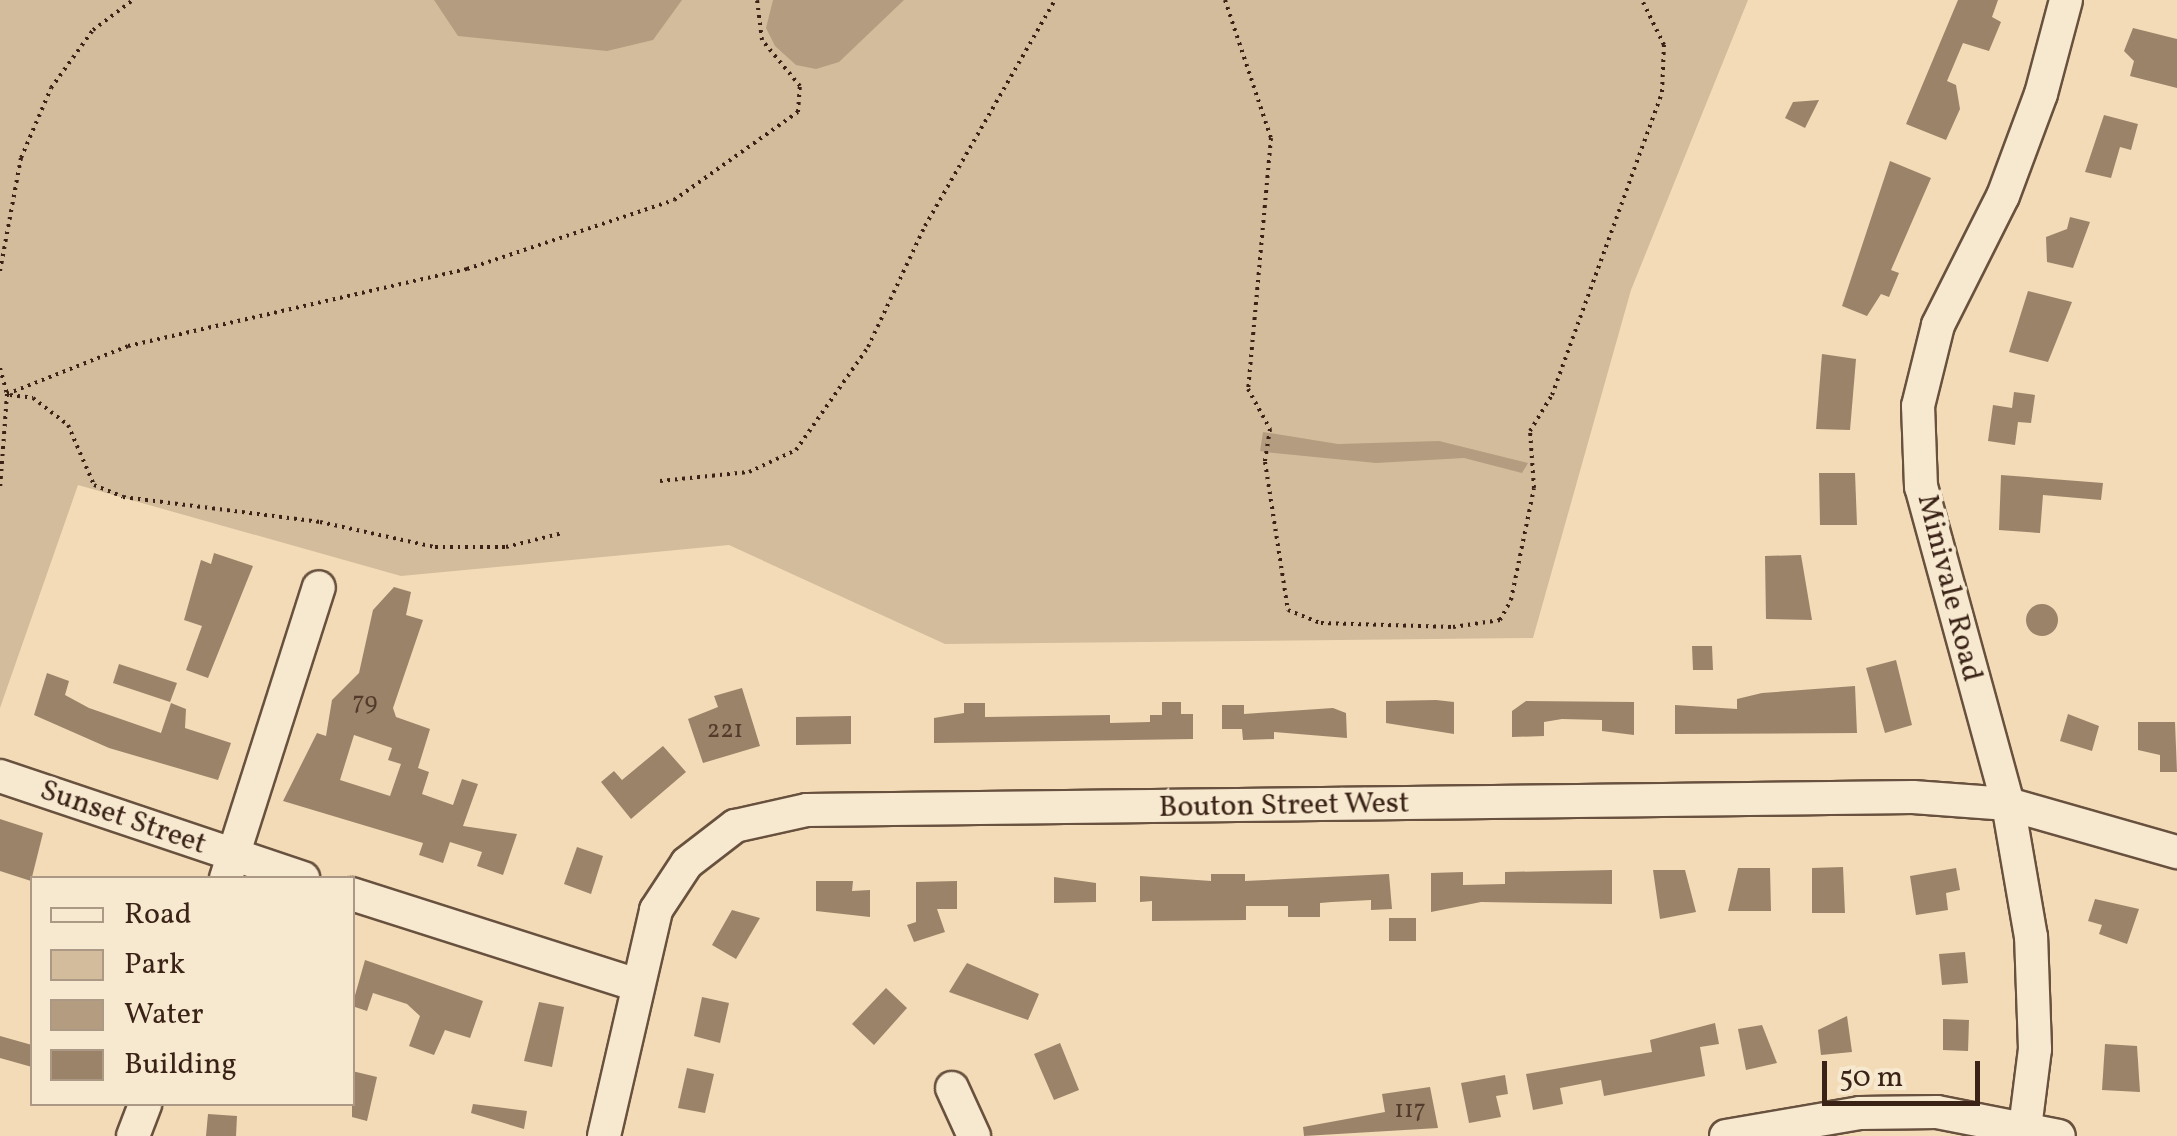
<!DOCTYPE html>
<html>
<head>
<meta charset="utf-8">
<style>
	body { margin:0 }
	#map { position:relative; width:2177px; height:1136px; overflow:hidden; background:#f2dbb6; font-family:Vollkorn,serif }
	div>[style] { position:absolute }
	.green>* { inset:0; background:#d3bc9b }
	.water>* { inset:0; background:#b39c80 }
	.building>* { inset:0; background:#9a8369 }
	.round { border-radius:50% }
	.path>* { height:4px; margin-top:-2px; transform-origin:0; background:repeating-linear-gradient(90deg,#3a2316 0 2.5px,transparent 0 7.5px) }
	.roads { filter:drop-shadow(2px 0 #68513e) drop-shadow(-2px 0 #68513e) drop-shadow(0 2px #68513e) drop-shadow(0 -2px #68513e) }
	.minor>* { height:32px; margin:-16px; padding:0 16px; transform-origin:16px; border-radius:16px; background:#f7e8d0 }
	span { translate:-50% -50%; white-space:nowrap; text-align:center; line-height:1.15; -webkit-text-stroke:8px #f7e8d0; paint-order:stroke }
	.number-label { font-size:25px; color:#523b2b }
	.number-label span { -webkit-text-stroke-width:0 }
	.street-label { font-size:30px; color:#3a2316 }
	.legend { position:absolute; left:30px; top:876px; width:325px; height:230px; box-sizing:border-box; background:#f7e8d0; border:2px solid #ab9986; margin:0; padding:12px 18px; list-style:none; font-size:30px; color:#3a2316 }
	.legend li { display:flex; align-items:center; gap:20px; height:50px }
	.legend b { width:50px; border:2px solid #ab9986 }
	.scale { position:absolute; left:1822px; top:1061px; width:158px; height:45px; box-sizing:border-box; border:5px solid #3a2316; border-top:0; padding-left:12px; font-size:30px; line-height:35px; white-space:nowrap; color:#3a2316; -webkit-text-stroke:8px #f7e8d0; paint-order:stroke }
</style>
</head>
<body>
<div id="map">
	<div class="green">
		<i style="clip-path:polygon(0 0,1748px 0,1631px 290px,1533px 638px,945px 644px,729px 545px,401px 576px,78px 485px,0 708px)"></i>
	</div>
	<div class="water">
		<i style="clip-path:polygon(434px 0,682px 0,653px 40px,607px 51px,458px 36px)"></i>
		<i style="clip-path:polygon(773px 0,904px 0,839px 62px,816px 69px,796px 65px,775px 46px,766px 28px)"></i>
		<i style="clip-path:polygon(1263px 432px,1338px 444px,1439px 441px,1528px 463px,1522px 473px,1464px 458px,1376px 463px,1274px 453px,1260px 451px)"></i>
	</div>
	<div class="building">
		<i style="clip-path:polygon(1958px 0,1998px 0,1992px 17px,2001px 22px,1989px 51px,1963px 43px,1947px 81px,1956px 85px,1960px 109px,1946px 140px,1906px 124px)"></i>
		<i style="clip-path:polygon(2133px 28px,2177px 39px,2177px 88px,2130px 76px,2134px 61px,2124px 51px)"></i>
		<i style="clip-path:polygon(1819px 100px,1805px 128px,1785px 118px,1793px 102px)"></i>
		<i style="clip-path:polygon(2104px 115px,2138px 124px,2131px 150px,2120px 147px,2111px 178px,2085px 172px)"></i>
		<i style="clip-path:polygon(1890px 161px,1931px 178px,1891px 270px,1899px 273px,1889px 297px,1881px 294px,1867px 316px,1842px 306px)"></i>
		<i style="clip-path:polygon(2070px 217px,2090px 222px,2073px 268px,2047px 262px,2046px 237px,2067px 229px)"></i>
		<i style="clip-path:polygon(2028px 291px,2072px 302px,2048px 362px,2009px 352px)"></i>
		<i style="clip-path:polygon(1822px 354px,1856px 359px,1850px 430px,1816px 429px)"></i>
		<i style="clip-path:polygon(2014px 392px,2035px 395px,2031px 423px,2018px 422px,2015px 445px,1988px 441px,1993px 405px,2012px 408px)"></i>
		<i style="clip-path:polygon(1819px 473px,1855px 473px,1857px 525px,1820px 525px)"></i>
		<i style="clip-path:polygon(2001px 475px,2103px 483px,2101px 500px,2043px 495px,2040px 533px,1999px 530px)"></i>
		<i style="clip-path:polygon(214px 553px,253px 566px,208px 678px,186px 670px,202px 626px,184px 620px,201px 560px,211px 564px)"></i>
		<i style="clip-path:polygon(1801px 555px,1812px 620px,1766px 619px,1765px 556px)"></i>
		<i style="clip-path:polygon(evenodd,394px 587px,411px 592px,406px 615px,423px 620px,393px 708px,396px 717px,430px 729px,418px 768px,429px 772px,422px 794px,453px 805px,462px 779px,478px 784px,463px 826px,517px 834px,503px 875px,477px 866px,482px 852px,450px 842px,443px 863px,419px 855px,423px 843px,283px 801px,317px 733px,326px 736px,332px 700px,359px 673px,373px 610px,394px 587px,354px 735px,392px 748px,388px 760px,401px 764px,390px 796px,340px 780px,354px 735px)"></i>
		<i class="round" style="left:2026px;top:604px;width:32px;height:32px"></i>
		<i style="clip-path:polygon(1692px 646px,1712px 646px,1713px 670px,1693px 670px)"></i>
		<i style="clip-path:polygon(1896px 660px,1912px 725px,1885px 733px,1866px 668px)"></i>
		<i style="clip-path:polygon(119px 664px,177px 683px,170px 702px,113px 683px)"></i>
		<i style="clip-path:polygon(47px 673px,69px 681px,65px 695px,89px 708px,161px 733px,171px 703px,186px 709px,185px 728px,231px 743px,218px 780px,109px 748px,34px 715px)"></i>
		<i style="clip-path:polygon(1855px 686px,1857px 733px,1675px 734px,1675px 705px,1737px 709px,1737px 699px,1762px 693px)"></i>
		<i style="clip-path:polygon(742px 688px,760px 746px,703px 763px,688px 719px,718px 707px,714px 696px)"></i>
		<i style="clip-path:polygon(1436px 700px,1454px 702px,1454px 734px,1386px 723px,1386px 701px)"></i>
		<i style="clip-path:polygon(1526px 701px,1634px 702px,1634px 735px,1602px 731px,1602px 720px,1562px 719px,1544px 722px,1544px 736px,1512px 737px,1512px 711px)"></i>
		<i style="clip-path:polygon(1162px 702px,1181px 702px,1181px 714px,1193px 714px,1193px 739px,934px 743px,934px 718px,964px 713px,964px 703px,985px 703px,985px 717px,1110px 715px,1110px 723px,1150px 722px,1150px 715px,1162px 715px)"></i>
		<i style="clip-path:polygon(1222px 705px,1244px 705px,1244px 714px,1333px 708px,1346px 713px,1347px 738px,1274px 732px,1274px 739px,1243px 740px,1242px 729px,1222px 729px)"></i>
		<i style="clip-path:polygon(2068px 714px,2099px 726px,2092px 751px,2060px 741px)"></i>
		<i style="clip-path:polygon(851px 716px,851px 744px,796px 745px,796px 717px)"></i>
		<i style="clip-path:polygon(2138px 722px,2175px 722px,2177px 772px,2160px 772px,2160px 755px,2138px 750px)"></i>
		<i style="clip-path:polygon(663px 746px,686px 772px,631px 819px,601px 782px,614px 771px,622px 780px)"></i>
		<i style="clip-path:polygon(0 819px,43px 833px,31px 881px,0 871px)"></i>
		<i style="clip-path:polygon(577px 847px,603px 856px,591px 894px,564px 884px)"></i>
		<i style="clip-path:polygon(1843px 867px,1845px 913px,1812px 913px,1812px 868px)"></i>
		<i style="clip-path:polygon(1738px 868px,1770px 868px,1771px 911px,1728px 911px)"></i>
		<i style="clip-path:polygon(1956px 868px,1960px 890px,1946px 893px,1948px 910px,1916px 915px,1910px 876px)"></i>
		<i style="clip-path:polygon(1612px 870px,1612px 904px,1481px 902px,1431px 912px,1431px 873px,1463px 872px,1463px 885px,1505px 884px,1505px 872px)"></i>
		<i style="clip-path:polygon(1653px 870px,1685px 870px,1696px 912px,1660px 919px)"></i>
		<i style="clip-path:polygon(1211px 874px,1245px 874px,1245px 881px,1389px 874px,1392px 909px,1371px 910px,1371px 900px,1332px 902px,1320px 903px,1320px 917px,1288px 917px,1288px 906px,1246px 906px,1246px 920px,1152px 921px,1152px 901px,1140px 902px,1140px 876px,1211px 881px)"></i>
		<i style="clip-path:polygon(1054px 877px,1096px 883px,1096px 902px,1054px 903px)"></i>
		<i style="clip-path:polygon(816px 881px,853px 881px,852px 891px,870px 890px,870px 917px,816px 911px)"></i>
		<i style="clip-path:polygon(957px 881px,957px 909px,937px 909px,945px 932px,914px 942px,907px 925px,916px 922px,916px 882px)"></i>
		<i style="clip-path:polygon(2095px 899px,2139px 909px,2127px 944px,2099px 934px,2102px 925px,2088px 921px)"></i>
		<i style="clip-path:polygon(732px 910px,760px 918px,736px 959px,712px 945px)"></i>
		<i style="clip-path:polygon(1389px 918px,1416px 918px,1416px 941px,1389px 941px)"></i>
		<i style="clip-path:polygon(1965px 952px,1968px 983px,1942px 985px,1939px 954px)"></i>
		<i style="clip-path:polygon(365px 960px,483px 1001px,470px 1038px,445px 1030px,434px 1055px,409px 1046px,420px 1016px,407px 1004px,373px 993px,367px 1011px,352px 1006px)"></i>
		<i style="clip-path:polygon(967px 963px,1039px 994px,1028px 1020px,949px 992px)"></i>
		<i style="clip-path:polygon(886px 988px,907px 1008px,874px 1045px,852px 1024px)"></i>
		<i style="clip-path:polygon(702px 997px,729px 1003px,720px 1043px,694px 1036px)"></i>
		<i style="clip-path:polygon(539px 1002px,564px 1007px,552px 1067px,524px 1061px)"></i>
		<i style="clip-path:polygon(1847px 1016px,1852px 1052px,1821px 1055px,1818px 1030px)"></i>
		<i style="clip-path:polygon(1943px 1019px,1969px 1020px,1968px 1051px,1943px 1050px)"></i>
		<i style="clip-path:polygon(1715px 1023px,1719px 1044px,1700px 1047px,1705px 1076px,1604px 1096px,1601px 1080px,1560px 1088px,1563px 1104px,1533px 1110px,1526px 1074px,1652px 1052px,1650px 1040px)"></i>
		<i style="clip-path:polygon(1762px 1025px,1777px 1063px,1746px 1070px,1738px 1029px)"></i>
		<i style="clip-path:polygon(0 1036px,32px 1045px,32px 1067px,0 1058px)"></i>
		<i style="clip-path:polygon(1060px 1043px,1079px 1090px,1054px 1100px,1034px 1054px)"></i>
		<i style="clip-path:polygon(2105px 1044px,2137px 1046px,2140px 1092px,2102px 1090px)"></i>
		<i style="clip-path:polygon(687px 1068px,714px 1074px,705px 1113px,678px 1108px)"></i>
		<i style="clip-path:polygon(352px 1071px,377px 1077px,367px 1121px,352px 1117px)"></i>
		<i style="clip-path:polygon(1505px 1075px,1508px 1094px,1496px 1096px,1501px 1117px,1469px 1123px,1461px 1083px)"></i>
		<i style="clip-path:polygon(1430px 1087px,1438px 1128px,1304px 1136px,1303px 1127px,1385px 1112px,1382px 1094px)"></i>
		<i style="clip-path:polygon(473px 1104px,527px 1111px,524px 1129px,471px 1113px)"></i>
		<i style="clip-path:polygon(208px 1114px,237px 1116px,236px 1136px,206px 1136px)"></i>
	</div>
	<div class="path">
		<i style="left:1225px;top:0;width:145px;rotate:71.6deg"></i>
		<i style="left:1271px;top:138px;width:252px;rotate:95.2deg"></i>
		<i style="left:1248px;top:389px;width:46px;rotate:61.2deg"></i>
		<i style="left:1270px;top:429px;width:33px;rotate:99deg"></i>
		<i style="left:1265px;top:462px;width:150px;rotate:81.2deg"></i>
		<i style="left:1288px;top:610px;width:35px;rotate:22deg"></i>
		<i style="left:1321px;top:623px;width:132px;rotate:1.7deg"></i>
		<i style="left:1453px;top:627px;width:48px;rotate:-8.5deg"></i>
		<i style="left:1500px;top:620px;width:23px;rotate:-61deg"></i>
		<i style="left:1511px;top:600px;width:114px;rotate:-78.4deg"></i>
		<i style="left:1534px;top:488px;width:57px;rotate:-94deg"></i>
		<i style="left:1530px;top:431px;width:42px;rotate:-58.6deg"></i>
		<i style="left:1552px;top:395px;width:322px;rotate:-70deg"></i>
		<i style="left:1662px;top:92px;width:47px;rotate:-87.6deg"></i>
		<i style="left:1664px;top:45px;width:50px;rotate:-116.1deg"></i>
		<i style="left:0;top:271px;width:115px;rotate:-79.5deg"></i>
		<i style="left:21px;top:158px;width:76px;rotate:-66.8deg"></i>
		<i style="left:51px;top:88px;width:72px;rotate:-54.1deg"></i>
		<i style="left:93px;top:30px;width:50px;rotate:-36.9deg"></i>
		<i style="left:0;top:368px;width:27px;rotate:75deg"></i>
		<i style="left:7px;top:394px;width:95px;rotate:94.2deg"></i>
		<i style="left:7px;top:394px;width:130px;rotate:-21.6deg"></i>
		<i style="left:128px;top:346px;width:348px;rotate:-12.8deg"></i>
		<i style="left:467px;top:269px;width:218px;rotate:-18.4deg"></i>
		<i style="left:674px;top:200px;width:152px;rotate:-35.4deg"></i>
		<i style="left:798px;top:112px;width:26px;rotate:-86deg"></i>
		<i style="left:800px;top:86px;width:60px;rotate:-129.6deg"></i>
		<i style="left:762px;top:40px;width:40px;rotate:-97.1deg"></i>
		<i style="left:10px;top:395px;width:23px;rotate:7deg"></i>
		<i style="left:33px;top:398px;width:44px;rotate:37.6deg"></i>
		<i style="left:68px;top:425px;width:65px;rotate:66.6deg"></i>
		<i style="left:94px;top:485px;width:31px;rotate:22deg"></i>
		<i style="left:123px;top:497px;width:199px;rotate:7.2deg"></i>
		<i style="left:320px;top:522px;width:118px;rotate:12.3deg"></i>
		<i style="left:435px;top:547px;width:71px"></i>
		<i style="left:506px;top:547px;width:59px;rotate:-13.8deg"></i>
		<i style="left:660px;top:481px;width:89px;rotate:-5.8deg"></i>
		<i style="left:749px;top:472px;width:52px;rotate:-25.1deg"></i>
		<i style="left:796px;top:450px;width:126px;rotate:-55deg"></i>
		<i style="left:868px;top:347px;width:134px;rotate:-64.8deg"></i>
		<i style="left:925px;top:226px;width:261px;rotate:-60.1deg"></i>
	</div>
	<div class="roads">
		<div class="minor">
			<i style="left:0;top:776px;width:320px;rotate:18.6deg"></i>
			<i style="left:226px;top:878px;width:305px;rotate:-72.3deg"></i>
			<i style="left:352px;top:894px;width:299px;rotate:17.7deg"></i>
			<i style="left:952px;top:1088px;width:53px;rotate:65.4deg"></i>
			<i style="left:133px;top:1136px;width:34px;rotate:-69deg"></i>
			<i style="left:604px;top:1136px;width:232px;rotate:-77deg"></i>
			<i style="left:656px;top:910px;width:56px;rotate:-56.6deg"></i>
			<i style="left:687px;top:863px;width:61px;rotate:-37.6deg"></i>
			<i style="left:735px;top:826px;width:74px;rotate:-12.5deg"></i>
			<i style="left:807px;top:810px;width:1106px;rotate:-0.67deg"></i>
			<i style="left:1913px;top:797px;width:95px;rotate:4.2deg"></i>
			<i style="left:2008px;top:804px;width:176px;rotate:15.9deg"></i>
			<i style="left:1726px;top:1136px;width:136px;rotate:-9.7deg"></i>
			<i style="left:1860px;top:1113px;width:77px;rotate:-0.7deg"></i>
			<i style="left:1937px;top:1112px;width:124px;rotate:11.1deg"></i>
			<i style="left:2024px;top:1136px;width:88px;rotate:-82.8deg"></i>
			<i style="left:2035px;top:1049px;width:112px;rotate:-92deg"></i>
			<i style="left:2031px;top:937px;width:135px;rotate:-99.8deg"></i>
			<i style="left:2008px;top:804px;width:329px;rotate:-105.3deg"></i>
			<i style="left:1921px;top:487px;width:81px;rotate:-92.1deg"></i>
			<i style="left:1918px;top:406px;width:83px;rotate:-76.1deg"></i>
			<i style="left:1938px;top:325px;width:144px;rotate:-63.3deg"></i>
			<i style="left:2003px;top:196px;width:109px;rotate:-69.6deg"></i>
			<i style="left:2041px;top:94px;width:97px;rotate:-75.1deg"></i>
		</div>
	</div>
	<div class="number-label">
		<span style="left:365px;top:703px">79</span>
		<span style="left:725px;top:731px">221</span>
		<span style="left:1410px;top:1111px">117</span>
	</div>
	<div class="street-label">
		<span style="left:1949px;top:588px;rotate:76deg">Minivale Road</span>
		<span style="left:1284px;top:806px;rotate:-1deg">Bouton Street West</span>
		<span style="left:123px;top:818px;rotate:19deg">Sunset Street</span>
	</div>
	<ul class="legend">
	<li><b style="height:12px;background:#f7e8d0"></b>Road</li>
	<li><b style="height:28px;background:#d3bc9b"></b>Park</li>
	<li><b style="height:28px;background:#b39c80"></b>Water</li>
	<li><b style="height:28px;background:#9a8369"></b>Building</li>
	</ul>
	<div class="scale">50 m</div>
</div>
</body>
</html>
